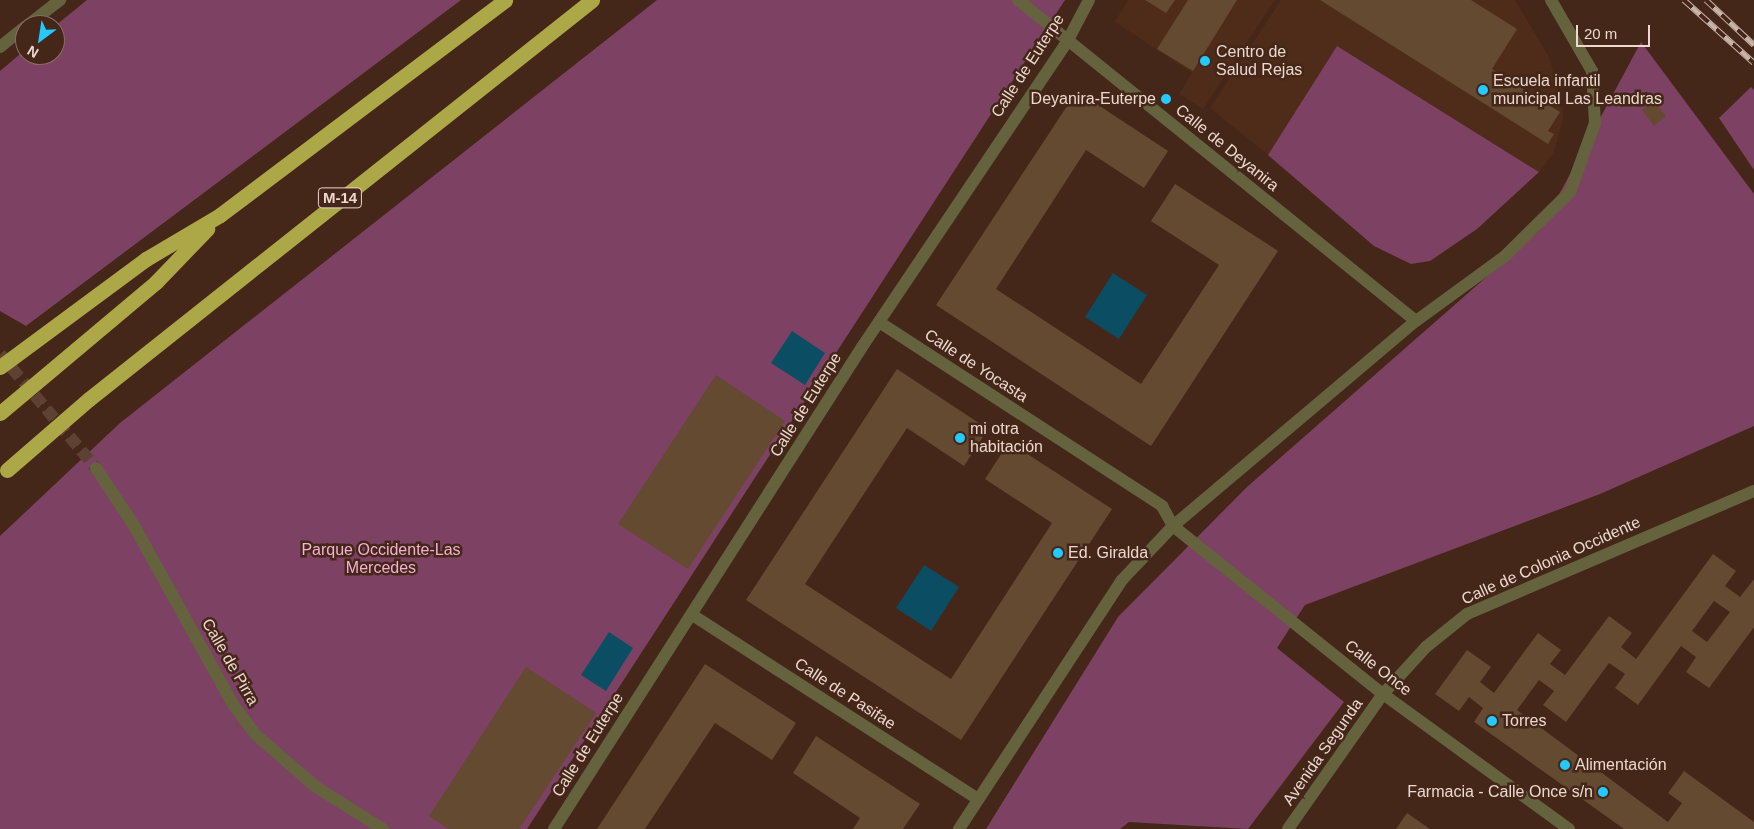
<!DOCTYPE html>
<html>
<head>
<meta charset="utf-8">
<style>
	body { margin:0 }
	#map { position:relative; width:1754px; height:829px; overflow:hidden; background:#442718; font-family:Helvetica,sans-serif }
	div>[style] { position:absolute }
	.built>* { inset:0; background:#4f2b19 }
	.green>* { inset:0; background:#7d4263 }
	.water>* { inset:0; background:#0b4e64 }
	.building>* { inset:0; background:#634a31 }
	.street-tunnel>* { height:12px; margin-top:-6px; transform-origin:0; background:repeating-linear-gradient(90deg,#5d4233 0 12px,transparent 0 18px) }
	.street>* { height:12px; margin:-6px; padding:0 6px; transform-origin:6px; border-radius:6px; background:#64633e }
	.highway>* { height:15px; margin:-7.5px; padding:0 7.5px; transform-origin:7.5px; border-radius:7.5px; background:#aca847 }
	.rail>* { height:5.5px; margin-top:-2.75px; transform-origin:0; background:repeating-linear-gradient(90deg,#442718 0 11px,#c9b4a9 0 22px); box-sizing:border-box; border-block:1px solid #c9b4a9 }
	.highway-bridge>* { height:15px; margin:-7.5px; padding:0 7.5px; transform-origin:7.5px; border-radius:7.5px; background:#aca847 }
	.dots>* { width:14px; height:14px; translate:-50% -50%; box-sizing:border-box; border:2px solid #442718; border-radius:50% }
	span { translate:-50% -50%; white-space:nowrap; text-align:center; line-height:1.15; -webkit-text-stroke:5px #442718; paint-order:stroke }
	.shield-label span { padding:1px 4px; background:#442718; border:1px solid; border-radius:4px; -webkit-text-stroke-width:0 }
	.shield-label { font-size:15px; color:#ecd8cf; font-weight:700 }
	.poi-label { font-size:16px; color:#ecd8cf }
	.left { translate:0 -50%; text-align:left }
	.right { translate:-100% -50%; text-align:right }
	.street-label { font-size:16px; color:#ecd8cf }
	.park-label { font-size:16px; color:#f3b0d3 }
	.north { position:absolute; left:15px; top:15px; width:50px; height:50px; box-sizing:border-box; background:#442718; border:1px solid #876e61; border-radius:50%; rotate:211deg; font-size:14px; font-weight:700; line-height:20px; text-align:center; color:#ecd8cf }
	.north::after { content:''; display:block; margin:auto; width:18px; height:22px; background:#24c9fe; clip-path:polygon(50% 0,100% 100%,50% 72%,0 100%) }
	.scale { position:absolute; left:1576px; top:25px; width:74px; height:22px; box-sizing:border-box; border:2px solid #ecd8cf; border-top:0; padding-left:6px; font-size:15px; line-height:18px; white-space:nowrap; color:#ecd8cf; -webkit-text-stroke:4px #442718; paint-order:stroke }
</style>
</head>
<body>
<div id="map">
	<div class="built">
		<i style="clip-path:polygon(1128px 0,1275px 0,1203px 109px,1179px 94px,1192px 73px,1115px 22px)"></i>
		<i style="clip-path:polygon(1281px 0,1515px 0,1549px 57px,1562px 101px,1563px 120px,1553px 154px,1539px 172px,1337px 46px,1268px 155px,1210px 108px)"></i>
	</div>
	<div class="green">
		<i style="clip-path:polygon(87px 0,461px 0,26px 326px,0 311px,0 71px,25px 50px,25px 55px,55px 55px,55px 26px)"></i>
		<i style="clip-path:polygon(657px 0,1065px 0,527px 829px,0 829px,0 536px,120px 423px)"></i>
		<i style="clip-path:polygon(1641px 42px,1754px 194px,1754px 426px,1600px 494px,1305px 605px,1277px 648px,1344px 702px,1248px 829px,1129px 822px,1120px 829px,986px 829px,1118px 617px,1247px 487px,1540px 230px)"></i>
		<i style="clip-path:polygon(1337px 46px,1539px 172px,1477px 229px,1430px 261px,1411px 264px,1374px 246px,1268px 155px)"></i>
		<i style="clip-path:polygon(1751px 87px,1754px 90px,1754px 170px,1719px 118px)"></i>
	</div>
	<div class="water">
		<i style="clip-path:polygon(1113px 273px,1147px 295px,1119px 339px,1085px 317px)"></i>
		<i style="clip-path:polygon(792px 331px,825px 353px,805px 385px,771px 363px)"></i>
		<i style="clip-path:polygon(924px 565px,959px 587px,931px 631px,896px 608px)"></i>
		<i style="clip-path:polygon(609px 632px,633px 648px,606px 691px,581px 675px)"></i>
	</div>
	<div class="building">
		<i style="clip-path:polygon(1145px 0,1175px 0,1166px 13px)"></i>
		<i style="clip-path:polygon(1188px 0,1237px 0,1193px 71px,1157px 49px)"></i>
		<i style="clip-path:polygon(1320px 0,1471px 0,1517px 29px,1492px 69px,1560px 112px,1548px 131px,1554px 134px,1548px 144px)"></i>
		<i style="clip-path:polygon(1077px 91px,1168px 151px,1144px 188px,1086px 150px,996px 289px,1141px 384px,1219px 265px,1151px 221px,1175px 184px,1278px 251px,1151px 446px,936px 305px)"></i>
		<i style="clip-path:polygon(1653px 101px,1666px 116px,1654px 126px,1642px 110px)"></i>
		<i style="clip-path:polygon(897px 369px,988px 429px,964px 466px,907px 428px,805px 584px,951px 679px,1052px 523px,985px 479px,1009px 442px,1112px 509px,961px 740px,746px 600px)"></i>
		<i style="clip-path:polygon(716px 375px,785px 421px,688px 569px,618px 524px)"></i>
		<i style="clip-path:polygon(evenodd,1713px 554px,1736px 571px,1725px 586px,1740px 597px,1754px 579px,1754px 627px,1709px 688px,1686px 672px,1696px 657px,1681px 646px,1638px 705px,1615px 688px,1625px 674px,1609px 663px,1566px 722px,1543px 705px,1554px 691px,1539px 680px,1517px 710px,1668px 822px,1682px 803px,1668px 793px,1684px 771px,1754px 822px,1754px 829px,1624px 829px,1474px 722px,1483px 708px,1469px 697px,1459px 711px,1435px 694px,1467px 650px,1491px 667px,1480px 682px,1494px 693px,1538px 633px,1561px 650px,1550px 664px,1565px 675px,1609px 616px,1632px 633px,1621px 647px,1636px 659px,1713px 554px,1714px 601px,1730px 612px,1707px 642px,1692px 631px,1714px 601px)"></i>
		<i style="clip-path:polygon(705px 664px,796px 723px,772px 760px,715px 723px,645px 829px,597px 829px)"></i>
		<i style="clip-path:polygon(526px 667px,596px 713px,519px 829px,449px 829px,429px 816px)"></i>
		<i style="clip-path:polygon(816px 736px,920px 804px,903px 829px,853px 829px,860px 818px,793px 773px)"></i>
		<i style="clip-path:polygon(1407px 813px,1430px 829px,1396px 829px)"></i>
	</div>
	<div class="street-tunnel">
		<i style="left:0;top:354px;width:149px;rotate:49.9deg"></i>
	</div>
	<div class="street">
		<i style="left:1018px;top:0;width:511px;rotate:38.89deg"></i>
		<i style="left:28px;top:25px;width:41px;rotate:-38deg"></i>
		<i style="left:0;top:47px;width:32px;rotate:-39deg"></i>
		<i style="left:879px;top:322px;width:338px;rotate:33deg"></i>
		<i style="left:1162px;top:506px;width:23px;rotate:61deg"></i>
		<i style="left:1173px;top:526px;width:269px;rotate:38.7deg"></i>
		<i style="left:1383px;top:694px;width:230px;rotate:36deg"></i>
		<i style="left:96px;top:468px;width:67px;rotate:56.5deg"></i>
		<i style="left:133px;top:524px;width:208px;rotate:61deg"></i>
		<i style="left:234px;top:706px;width:35px;rotate:53deg"></i>
		<i style="left:255px;top:734px;width:81px;rotate:41deg"></i>
		<i style="left:316px;top:787px;width:79px;rotate:32.1deg"></i>
		<i style="left:694px;top:616px;width:338px;rotate:32.8deg"></i>
		<i style="left:554px;top:829px;width:572px;rotate:-57.42deg"></i>
		<i style="left:862px;top:347px;width:370px;rotate:-56.1deg"></i>
		<i style="left:1068px;top:40px;width:45px;rotate:-62.3deg"></i>
		<i style="left:959px;top:829px;width:298px;rotate:-56.8deg"></i>
		<i style="left:1122px;top:580px;width:74px;rotate:-46.6deg"></i>
		<i style="left:1173px;top:526px;width:318px;rotate:-40.2deg"></i>
		<i style="left:1416px;top:321px;width:110px;rotate:-36.1deg"></i>
		<i style="left:1505px;top:256px;width:91px;rotate:-44.6deg"></i>
		<i style="left:1570px;top:192px;width:73px;rotate:-70.1deg"></i>
		<i style="left:1595px;top:123px;width:52px;rotate:-93.3deg"></i>
		<i style="left:1592px;top:71px;width:82px;rotate:-120deg"></i>
		<i style="left:1288px;top:829px;width:165px;rotate:-54.9deg"></i>
		<i style="left:1383px;top:694px;width:64px;rotate:-47.5deg"></i>
		<i style="left:1426px;top:647px;width:53px;rotate:-38.8deg"></i>
		<i style="left:1467px;top:614px;width:312px;rotate:-23.2deg"></i>
	</div>
	<div class="highway">
		<i style="left:0;top:367px;width:182px;rotate:-36.5deg"></i>
		<i style="left:146px;top:259px;width:86px;rotate:-30.7deg"></i>
		<i style="left:220px;top:215px;width:357px;rotate:-37deg"></i>
		<i style="left:89px;top:399px;width:642px;rotate:-38.42deg"></i>
		<i style="left:0;top:413px;width:204px;rotate:-40deg"></i>
		<i style="left:156px;top:282px;width:74px;rotate:-46.1deg"></i>
	</div>
	<div class="rail">
		<i style="left:1684px;top:0;width:94px;rotate:42deg"></i>
		<i style="left:1706px;top:0;width:66px;rotate:43.2deg"></i>
	</div>
	<div class="highway-bridge">
		<i style="left:7px;top:470px;width:108px;rotate:-40.9deg"></i>
	</div>
	<div class="dots">
		<i style="left:1205px;top:61px;background:#24c9fe"></i>
		<i style="left:1483px;top:90px;background:#24c9fe"></i>
		<i style="left:1166px;top:99px;background:#24c9fe"></i>
		<i style="left:960px;top:438px;background:#24c9fe"></i>
		<i style="left:1058px;top:553px;background:#24c9fe"></i>
		<i style="left:1492px;top:721px;background:#24c9fe"></i>
		<i style="left:1565px;top:765px;background:#24c9fe"></i>
		<i style="left:1603px;top:792px;background:#24c9fe"></i>
	</div>
	<div class="shield-label">
		<span style="left:340px;top:198px">M-14</span>
	</div>
	<div class="poi-label">
		<span class="left" style="left:1216px;top:61px">Centro de<br>Salud Rejas</span>
		<span class="left" style="left:1493px;top:90px">Escuela infantil<br>municipal Las Leandras</span>
		<span class="right" style="left:1156px;top:99px">Deyanira-Euterpe</span>
		<span class="left" style="left:970px;top:438px">mi otra<br>habitación</span>
		<span class="left" style="left:1068px;top:553px">Ed. Giralda</span>
		<span class="left" style="left:1502px;top:721px">Torres</span>
		<span class="left" style="left:1575px;top:765px">Alimentación</span>
		<span class="right" style="left:1593px;top:792px">Farmacia - Calle Once s/n</span>
	</div>
	<div class="street-label">
		<span style="left:1028px;top:66px;rotate:-57deg">Calle de Euterpe</span>
		<span style="left:1227px;top:148px;rotate:39deg">Calle de Deyanira</span>
		<span style="left:976px;top:366px;rotate:33deg">Calle de Yocasta</span>
		<span style="left:806px;top:405px;rotate:-58deg">Calle de Euterpe</span>
		<span style="left:1551px;top:561px;rotate:-24deg">Calle de Colonia Occidente</span>
		<span style="left:230px;top:662px;rotate:60deg">Calle de Pirra</span>
		<span style="left:1378px;top:668px;rotate:38deg">Calle Once</span>
		<span style="left:845px;top:694px;rotate:33deg">Calle de Pasifae</span>
		<span style="left:588px;top:745px;rotate:-58deg">Calle de Euterpe</span>
		<span style="left:1323px;top:752px;rotate:-55deg">Avenida Segunda</span>
	</div>
	<div class="park-label">
		<span style="left:381px;top:559px">Parque Occidente-Las<br>Mercedes</span>
	</div>
	<div class="north">N</div>
	<div class="scale">20 m</div>
</div>
</body>
</html>
